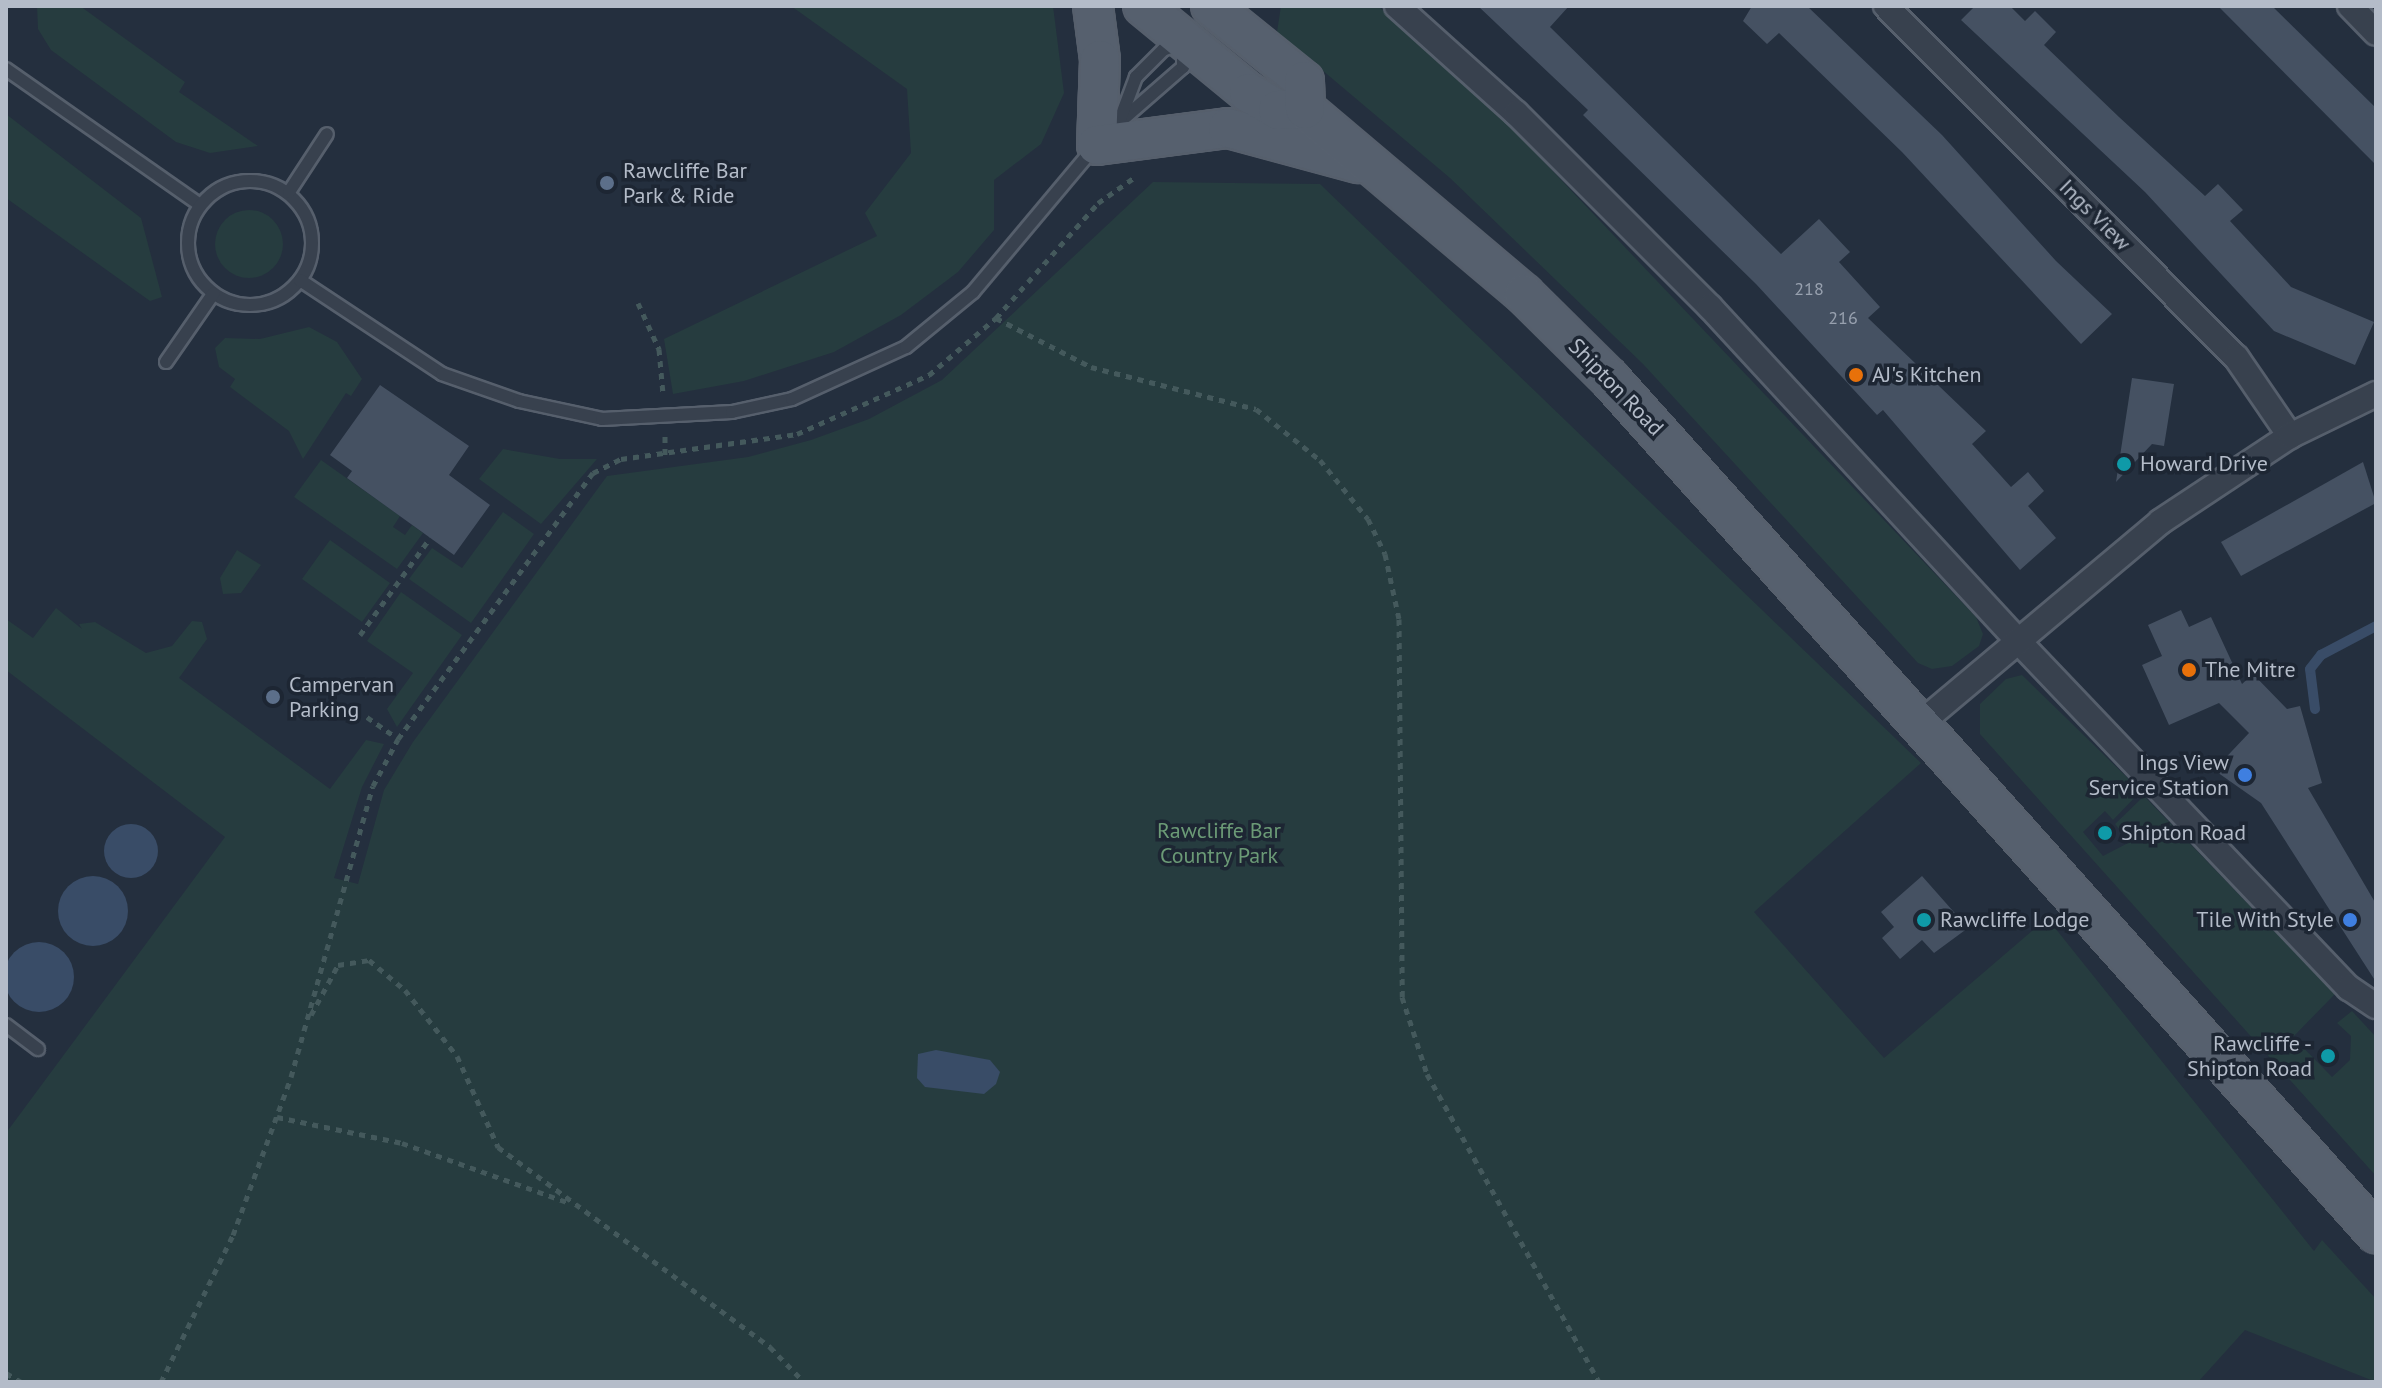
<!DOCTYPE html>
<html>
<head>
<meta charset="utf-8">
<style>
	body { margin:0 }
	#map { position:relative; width:2382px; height:1388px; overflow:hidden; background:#242f3e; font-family:"PT Sans",sans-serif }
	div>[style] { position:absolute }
	.green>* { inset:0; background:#263c3f }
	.round { border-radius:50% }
	.water>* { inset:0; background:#394c67 }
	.stream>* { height:10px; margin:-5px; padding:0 5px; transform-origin:5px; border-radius:5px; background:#394c67 }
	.building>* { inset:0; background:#455162 }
	.path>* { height:5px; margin-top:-2.5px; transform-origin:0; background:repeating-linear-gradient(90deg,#44595c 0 6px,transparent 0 12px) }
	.roads { filter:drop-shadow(2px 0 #565f6c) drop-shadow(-2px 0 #565f6c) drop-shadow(0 2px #565f6c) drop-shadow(0 -2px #565f6c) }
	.lane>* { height:12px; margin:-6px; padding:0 6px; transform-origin:6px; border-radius:6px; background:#38414e }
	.lane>.ring { margin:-6px; padding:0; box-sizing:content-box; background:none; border:12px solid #38414e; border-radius:50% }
	.street>* { height:24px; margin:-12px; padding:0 12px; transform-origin:12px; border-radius:12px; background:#38414e }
	.primary>* { height:38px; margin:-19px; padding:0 19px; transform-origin:19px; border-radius:19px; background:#56606e }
	.dots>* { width:22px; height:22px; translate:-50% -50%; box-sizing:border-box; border:4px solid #1d2633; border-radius:50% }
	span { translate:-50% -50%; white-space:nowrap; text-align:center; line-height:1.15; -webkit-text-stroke:7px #1d2633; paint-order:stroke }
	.number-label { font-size:18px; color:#98a1af }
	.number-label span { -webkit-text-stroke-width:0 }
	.poi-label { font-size:22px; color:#b4bcc9 }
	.left { translate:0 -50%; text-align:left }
	.right { translate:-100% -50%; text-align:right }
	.street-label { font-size:22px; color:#b4bcc9 }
	.park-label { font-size:22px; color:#6b9a76 }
	.frame { position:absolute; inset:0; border:8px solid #b4bcc9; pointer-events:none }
</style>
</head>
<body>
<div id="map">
	<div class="green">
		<i style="clip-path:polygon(37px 6px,80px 6px,185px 82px,179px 92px,258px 146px,210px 153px,176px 142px,51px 50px,38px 29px)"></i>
		<i style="clip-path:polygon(791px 6px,1053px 6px,1064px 93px,1041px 144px,994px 180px,994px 230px,958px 272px,901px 315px,834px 352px,744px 381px,673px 394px,664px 339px,877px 236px,865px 213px,911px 153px,907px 89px)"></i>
		<i style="clip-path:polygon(1281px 6px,1378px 6px,1508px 124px,1976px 617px,1983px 634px,1979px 646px,1952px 666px,1932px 669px,1918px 663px,1643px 364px,1450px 178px,1277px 32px)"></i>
		<i style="clip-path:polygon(6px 114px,141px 218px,162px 297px,150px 301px,6px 198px)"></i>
		<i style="clip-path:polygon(1153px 182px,1320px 184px,1921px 763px,1754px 912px,1884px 1058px,2047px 918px,2314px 1251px,2322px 1240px,2376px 1299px,2376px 1382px,2245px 1330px,2198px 1382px,6px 1382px,6px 1133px,225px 837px,6px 670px,6px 619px,33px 638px,56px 608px,82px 629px,79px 624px,95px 622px,146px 653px,172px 646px,192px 621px,202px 622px,207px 639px,179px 678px,330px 789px,366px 740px,384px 744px,362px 787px,334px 878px,358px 884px,384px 790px,413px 742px,607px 476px,748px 457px,811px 440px,869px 419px,942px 380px)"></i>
		<i class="round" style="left:215px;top:210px;width:68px;height:68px"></i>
		<i style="clip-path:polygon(309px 327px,337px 342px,362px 379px,351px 396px,346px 393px,303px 459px,289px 431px,230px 387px,235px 379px,219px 367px,215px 348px,225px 338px,260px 339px)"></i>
		<i style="clip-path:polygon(503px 449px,560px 459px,597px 459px,541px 524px,479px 479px)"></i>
		<i style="clip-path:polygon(321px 460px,400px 516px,393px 527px,405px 535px,412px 525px,423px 533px,397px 569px,294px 497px)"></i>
		<i style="clip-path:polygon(503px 512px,534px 534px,471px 623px,409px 579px,432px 548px,462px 568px)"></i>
		<i style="clip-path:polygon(330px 540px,390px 583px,362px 622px,302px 579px)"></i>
		<i style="clip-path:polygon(237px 550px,261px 565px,241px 593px,223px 594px,220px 578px)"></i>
		<i style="clip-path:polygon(401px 592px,462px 635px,397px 727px,387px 709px,413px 673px,367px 641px)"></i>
		<i style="clip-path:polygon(2022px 675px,2141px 791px,2113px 820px,2105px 811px,2083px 832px,2103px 856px,2130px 842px,2115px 824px,2144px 796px,2335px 994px,2293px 1037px,2332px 1077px,2350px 1060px,2351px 1036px,2337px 1023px,2352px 1011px,2376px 1037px,2376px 1176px,1980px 734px,1980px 704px,2006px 679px)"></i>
	</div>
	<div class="water">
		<i class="round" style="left:104px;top:824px;width:54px;height:54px"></i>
		<i class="round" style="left:58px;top:876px;width:70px;height:70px"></i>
		<i class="round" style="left:4px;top:942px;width:70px;height:70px"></i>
		<i style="clip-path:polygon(936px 1050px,990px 1060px,1000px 1072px,996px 1084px,984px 1094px,925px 1087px,917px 1078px,918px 1054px)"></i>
	</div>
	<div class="stream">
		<i style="left:2315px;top:709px;width:40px;rotate:-97.1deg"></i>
		<i style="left:2310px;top:669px;width:18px;rotate:-52deg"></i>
		<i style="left:2321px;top:655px;width:62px;rotate:-27.8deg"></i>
	</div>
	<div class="building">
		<i style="clip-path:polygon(1478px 6px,1569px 6px,1550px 27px,1781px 254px,1819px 219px,1850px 252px,1839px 262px,1880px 307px,1868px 318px,1986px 431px,1972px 444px,2011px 487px,2028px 472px,2044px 491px,2028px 506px,2056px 538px,2020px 570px,1883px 410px,1877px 415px,1756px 284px,1583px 115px,1588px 110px)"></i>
		<i style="clip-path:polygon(1752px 6px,1807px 6px,1942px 135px,2056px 261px,2112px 314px,2081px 344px,1902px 152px,1779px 33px,1767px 44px,1743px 21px)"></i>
		<i style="clip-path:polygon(1975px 6px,2010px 6px,2025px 21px,2035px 11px,2056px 32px,2044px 45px,2119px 117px,2205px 196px,2218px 184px,2243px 210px,2230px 221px,2291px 287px,2374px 322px,2355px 365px,2274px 331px,2145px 192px,1961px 20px)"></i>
		<i style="clip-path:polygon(2218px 6px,2272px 6px,2376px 108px,2376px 165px)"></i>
		<i style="clip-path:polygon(2132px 378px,2174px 384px,2164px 446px,2152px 444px,2116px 482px)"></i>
		<i style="clip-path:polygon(380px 385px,469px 446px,449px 475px,490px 505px,454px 555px,347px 478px,352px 471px,330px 455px)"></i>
		<i style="clip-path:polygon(2363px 462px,2376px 503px,2241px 576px,2221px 542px)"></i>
		<i style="clip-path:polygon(2181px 610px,2189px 627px,2211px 617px,2242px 684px,2253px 674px,2287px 709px,2300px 706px,2322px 783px,2308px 788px,2376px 904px,2376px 982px,2261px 803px,2214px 770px,2249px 733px,2219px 703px,2169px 725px,2142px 665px,2162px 656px,2148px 625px)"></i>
		<i style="clip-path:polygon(1922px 876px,1968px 928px,1934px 953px,1922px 940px,1900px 959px,1882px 938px,1894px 927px,1881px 912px)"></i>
	</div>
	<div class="path">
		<i style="left:638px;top:303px;width:51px;rotate:65.5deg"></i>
		<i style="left:659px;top:349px;width:45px;rotate:84.9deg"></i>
		<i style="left:996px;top:318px;width:107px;rotate:27.3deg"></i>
		<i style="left:1091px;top:367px;width:170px;rotate:14.3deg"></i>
		<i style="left:1256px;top:409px;width:82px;rotate:38.6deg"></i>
		<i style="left:1320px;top:460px;width:76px;rotate:50.9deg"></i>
		<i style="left:1368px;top:519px;width:39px;rotate:64deg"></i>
		<i style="left:1385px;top:554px;width:66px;rotate:77.8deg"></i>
		<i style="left:1399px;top:619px;width:378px;rotate:89.5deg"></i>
		<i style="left:1402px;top:997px;width:81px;rotate:72deg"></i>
		<i style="left:1427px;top:1074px;width:353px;rotate:60.8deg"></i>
		<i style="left:665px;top:436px;width:19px;rotate:90deg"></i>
		<i style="left:360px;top:635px;width:120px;rotate:-54.2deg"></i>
		<i style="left:367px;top:717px;width:38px;rotate:35deg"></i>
		<i style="left:311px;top:1015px;width:57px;rotate:-61.6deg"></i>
		<i style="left:338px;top:965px;width:31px;rotate:-9deg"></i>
		<i style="left:369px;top:960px;width:47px;rotate:39.8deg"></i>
		<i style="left:405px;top:990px;width:84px;rotate:51.8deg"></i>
		<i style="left:457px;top:1056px;width:100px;rotate:65.7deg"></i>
		<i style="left:498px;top:1147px;width:338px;rotate:36.3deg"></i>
		<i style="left:770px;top:1347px;width:49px;rotate:45.8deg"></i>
		<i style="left:277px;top:1117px;width:128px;rotate:11.7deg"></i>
		<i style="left:402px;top:1143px;width:178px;rotate:19.7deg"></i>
		<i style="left:6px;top:1373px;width:17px;rotate:31deg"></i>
		<i style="left:161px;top:1382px;width:164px;rotate:-63.9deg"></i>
		<i style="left:233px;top:1235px;width:168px;rotate:-69.8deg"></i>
		<i style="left:291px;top:1077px;width:302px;rotate:-74.3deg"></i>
		<i style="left:373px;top:786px;width:53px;rotate:-62deg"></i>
		<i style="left:398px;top:739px;width:330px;rotate:-53.8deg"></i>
		<i style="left:593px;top:473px;width:31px;rotate:-27deg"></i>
		<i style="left:621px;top:459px;width:178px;rotate:-8.1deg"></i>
		<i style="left:797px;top:434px;width:145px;rotate:-24.1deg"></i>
		<i style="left:929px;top:375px;width:88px;rotate:-40.4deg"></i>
		<i style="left:996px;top:318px;width:154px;rotate:-48.4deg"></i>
		<i style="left:1098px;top:203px;width:45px;rotate:-35.1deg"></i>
	</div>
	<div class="roads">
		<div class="lane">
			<i style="left:6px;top:69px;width:237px;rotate:35deg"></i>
			<i style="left:1106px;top:134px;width:102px;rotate:-41deg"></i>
			<i style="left:1183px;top:67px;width:24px;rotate:-90deg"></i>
			<i style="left:1183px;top:43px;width:20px;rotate:162deg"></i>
			<i style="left:1164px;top:49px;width:40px;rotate:135deg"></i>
			<i style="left:1136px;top:77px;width:43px;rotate:110.6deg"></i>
			<i class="ring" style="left:188px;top:181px;width:112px;height:112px"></i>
			<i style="left:289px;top:192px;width:69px;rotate:-56.8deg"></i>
			<i style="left:300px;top:280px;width:170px;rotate:33.5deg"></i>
			<i style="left:442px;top:374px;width:82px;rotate:19.3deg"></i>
			<i style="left:519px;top:401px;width:85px;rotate:12.2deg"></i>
			<i style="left:602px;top:419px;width:130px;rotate:-3.1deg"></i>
			<i style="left:732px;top:412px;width:61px;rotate:-12.2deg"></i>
			<i style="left:792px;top:399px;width:125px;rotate:-24.5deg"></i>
			<i style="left:906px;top:347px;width:87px;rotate:-39.4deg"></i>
			<i style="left:973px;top:292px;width:188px;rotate:-50deg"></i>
			<i style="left:166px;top:362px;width:83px;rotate:-55.3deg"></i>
			<i style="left:6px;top:1025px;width:40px;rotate:37deg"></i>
		</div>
		<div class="street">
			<i style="left:1397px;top:6px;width:160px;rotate:42deg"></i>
			<i style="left:1516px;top:113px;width:274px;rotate:45deg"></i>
			<i style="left:1710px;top:307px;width:456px;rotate:47.3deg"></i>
			<i style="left:2019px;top:642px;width:478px;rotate:46.4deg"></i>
			<i style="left:2349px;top:988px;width:32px;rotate:34deg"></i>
			<i style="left:1886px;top:6px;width:496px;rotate:45.1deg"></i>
			<i style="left:2236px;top:357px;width:96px;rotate:55.6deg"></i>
			<i style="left:2350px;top:6px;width:37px;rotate:46deg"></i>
			<i style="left:1922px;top:722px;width:311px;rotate:-40deg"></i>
			<i style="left:2160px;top:522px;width:156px;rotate:-33.5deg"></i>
			<i style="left:2290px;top:436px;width:96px;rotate:-26deg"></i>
		</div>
		<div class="primary">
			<i style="left:1093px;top:6px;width:54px;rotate:82.6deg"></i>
			<i style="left:1100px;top:60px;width:85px;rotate:92deg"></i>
			<i style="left:1097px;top:145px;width:132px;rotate:-7.4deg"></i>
			<i style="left:1228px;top:128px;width:135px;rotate:15.1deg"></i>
			<i style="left:1143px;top:6px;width:137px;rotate:39.4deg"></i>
			<i style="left:1249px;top:93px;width:34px;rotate:30deg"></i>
			<i style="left:1278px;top:110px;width:27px;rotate:-2deg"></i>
			<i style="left:1305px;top:109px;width:287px;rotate:40.2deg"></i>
			<i style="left:1524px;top:294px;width:120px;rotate:44.7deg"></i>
			<i style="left:1609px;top:378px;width:1149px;rotate:48.11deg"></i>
			<i style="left:1211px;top:6px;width:119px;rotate:38.9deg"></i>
			<i style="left:1304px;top:81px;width:28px;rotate:88deg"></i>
		</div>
	</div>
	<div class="dots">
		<i style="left:607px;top:183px;background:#5c6f8a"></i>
		<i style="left:1856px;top:375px;background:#e8710a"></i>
		<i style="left:2124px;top:464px;background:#0f9aa8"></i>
		<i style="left:2189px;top:670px;background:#e8710a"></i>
		<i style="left:273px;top:697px;background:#5c6f8a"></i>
		<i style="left:2245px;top:775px;background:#3f7fe0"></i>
		<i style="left:2105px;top:833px;background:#0f9aa8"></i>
		<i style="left:1924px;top:920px;background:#0f9aa8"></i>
		<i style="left:2350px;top:920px;background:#3f7fe0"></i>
		<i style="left:2328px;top:1056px;background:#0f9aa8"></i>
	</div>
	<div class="number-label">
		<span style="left:1809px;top:289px">218</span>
		<span style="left:1843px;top:318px">216</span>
	</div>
	<div class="poi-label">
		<span class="left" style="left:623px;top:183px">Rawcliffe Bar<br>Park &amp; Ride</span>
		<span class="left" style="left:1872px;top:375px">AJ's Kitchen</span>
		<span class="left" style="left:2140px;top:464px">Howard Drive</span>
		<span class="left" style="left:2205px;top:670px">The Mitre</span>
		<span class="left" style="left:289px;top:697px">Campervan<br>Parking</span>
		<span class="right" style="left:2229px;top:775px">Ings View<br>Service Station</span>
		<span class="left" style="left:2121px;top:833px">Shipton Road</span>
		<span class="left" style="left:1940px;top:920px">Rawcliffe Lodge</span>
		<span class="right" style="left:2334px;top:920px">Tile With Style</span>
		<span class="right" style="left:2312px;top:1056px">Rawcliffe -<br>Shipton Road</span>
	</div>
	<div class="street-label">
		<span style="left:2095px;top:215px;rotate:45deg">Ings View</span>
		<span style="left:1616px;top:387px;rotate:46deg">Shipton Road</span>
	</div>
	<div class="park-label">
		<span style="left:1219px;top:843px">Rawcliffe Bar<br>Country Park</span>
	</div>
	<div class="frame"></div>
</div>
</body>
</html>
